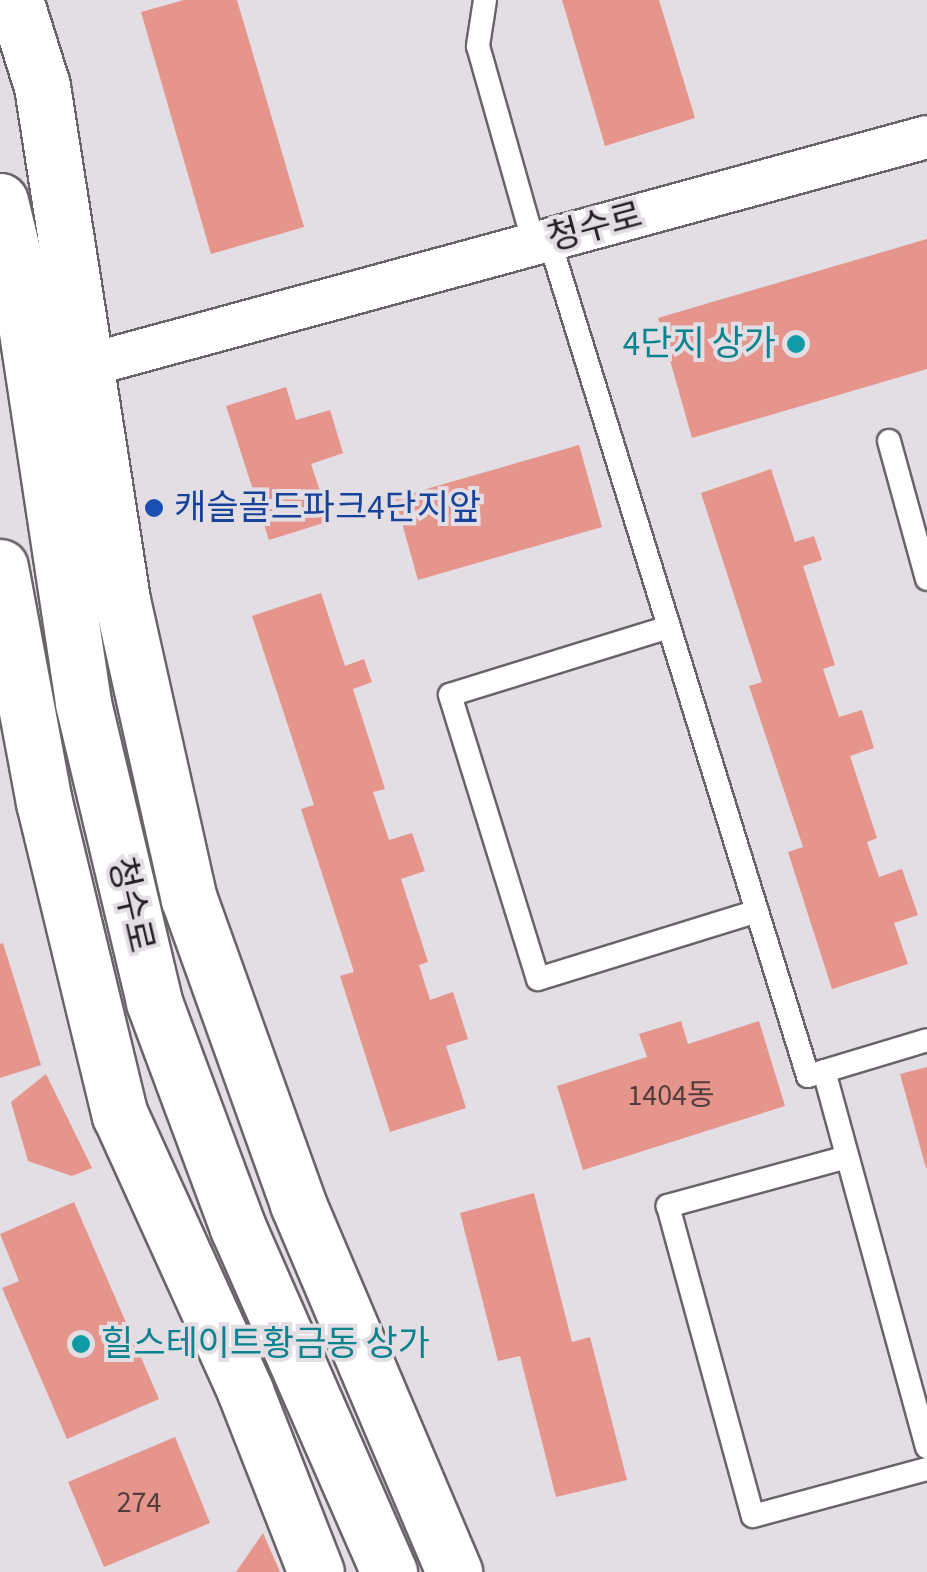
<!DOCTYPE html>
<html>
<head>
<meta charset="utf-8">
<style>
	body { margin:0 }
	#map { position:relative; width:927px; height:1572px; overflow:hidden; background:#e3dde4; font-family:"Source Sans 3","Noto Sans KR",sans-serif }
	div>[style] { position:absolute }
	.building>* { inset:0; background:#e5958c }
	.roads { filter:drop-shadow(2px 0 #696469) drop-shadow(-2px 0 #696469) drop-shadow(0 2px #696469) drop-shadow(0 -2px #696469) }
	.lane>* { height:22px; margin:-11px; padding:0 11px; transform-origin:11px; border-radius:11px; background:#fff }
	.street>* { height:42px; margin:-21px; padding:0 21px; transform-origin:21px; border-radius:21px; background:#fff }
	.secondary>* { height:55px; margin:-27.5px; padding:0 27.5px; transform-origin:27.5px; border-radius:27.5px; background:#fff }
	.dots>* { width:28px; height:28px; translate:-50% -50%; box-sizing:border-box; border:5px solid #e3dde4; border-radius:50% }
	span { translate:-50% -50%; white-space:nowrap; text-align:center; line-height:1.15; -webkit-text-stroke:8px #e3dde4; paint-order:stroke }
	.number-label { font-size:30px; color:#533d3c }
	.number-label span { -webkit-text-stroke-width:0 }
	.street-label { font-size:35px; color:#222022 }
	.culture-label { font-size:35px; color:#0d838f }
	.right { translate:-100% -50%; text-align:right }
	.left { translate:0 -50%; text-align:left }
	.transit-label { font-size:35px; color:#164399 }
</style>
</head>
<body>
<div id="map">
	<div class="building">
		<i style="clip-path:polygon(184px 0,237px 0,304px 227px,211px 254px,141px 12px)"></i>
		<i style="clip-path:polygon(562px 0,659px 0,695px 118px,605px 146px)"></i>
		<i style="clip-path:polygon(927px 239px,927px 369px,692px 438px,658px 318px)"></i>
		<i style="clip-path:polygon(286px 387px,296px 420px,330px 410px,343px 453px,311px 464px,330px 521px,269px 540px,226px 406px)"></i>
		<i style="clip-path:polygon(579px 445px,602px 527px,418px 580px,395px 498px)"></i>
		<i style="clip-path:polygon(771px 469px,795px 542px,814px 536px,822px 560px,803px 566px,835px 665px,823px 669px,839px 717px,862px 710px,874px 748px,850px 756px,877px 838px,867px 842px,879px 877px,902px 869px,918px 915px,894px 923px,908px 964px,832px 989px,788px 852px,803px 847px,749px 686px,762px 682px,701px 493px)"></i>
		<i style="clip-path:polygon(321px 593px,345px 666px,364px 659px,372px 682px,353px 689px,385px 789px,373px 792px,389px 840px,412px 833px,425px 871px,401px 879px,428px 962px,419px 965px,430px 1000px,453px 992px,468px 1039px,446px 1046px,466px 1108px,390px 1132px,340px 976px,354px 972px,301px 809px,314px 805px,252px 616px)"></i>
		<i style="clip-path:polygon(3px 943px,41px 1065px,0 1078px,0 944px)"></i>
		<i style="clip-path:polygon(681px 1021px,688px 1044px,759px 1021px,785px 1106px,583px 1170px,557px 1086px,647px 1057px,639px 1034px)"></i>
		<i style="clip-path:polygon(927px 1067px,927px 1168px,926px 1168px,900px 1074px)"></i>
		<i style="clip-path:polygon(46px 1074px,92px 1168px,72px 1176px,28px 1161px,11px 1102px)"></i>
		<i style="clip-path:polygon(534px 1193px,572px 1342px,590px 1337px,627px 1480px,556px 1497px,520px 1356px,498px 1361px,460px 1213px)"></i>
		<i style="clip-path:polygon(74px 1202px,159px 1399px,67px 1439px,2px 1288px,19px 1281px,0 1234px)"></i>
		<i style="clip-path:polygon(175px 1437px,210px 1523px,104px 1567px,68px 1482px)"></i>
		<i style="clip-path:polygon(263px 1533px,280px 1572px,236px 1572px)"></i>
	</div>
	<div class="roads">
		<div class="lane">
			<i style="left:485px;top:0;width:47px;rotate:98.7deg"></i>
			<i style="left:478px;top:46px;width:206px;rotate:74.2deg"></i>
			<i style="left:549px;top:239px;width:876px;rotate:72.81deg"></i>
			<i style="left:808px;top:1076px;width:124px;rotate:-16.8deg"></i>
			<i style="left:889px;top:441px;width:143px;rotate:74.6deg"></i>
			<i style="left:669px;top:627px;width:229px;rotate:162.8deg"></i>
			<i style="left:450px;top:695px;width:297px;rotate:72.8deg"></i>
			<i style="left:538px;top:979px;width:229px;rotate:-17.2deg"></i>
			<i style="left:824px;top:1071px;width:390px;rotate:74.7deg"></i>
			<i style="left:847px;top:1157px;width:186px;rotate:164.7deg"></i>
			<i style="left:668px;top:1206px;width:321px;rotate:74.7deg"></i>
			<i style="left:753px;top:1516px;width:180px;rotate:-15.1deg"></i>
		</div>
		<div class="street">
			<i style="left:89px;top:365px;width:868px;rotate:-15.22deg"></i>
		</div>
		<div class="secondary">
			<i style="left:15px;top:0;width:90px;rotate:72.6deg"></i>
			<i style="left:42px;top:86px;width:520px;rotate:81.15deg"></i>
			<i style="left:122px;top:600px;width:306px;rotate:77.4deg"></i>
			<i style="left:189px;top:899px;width:324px;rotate:70.3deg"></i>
			<i style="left:298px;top:1204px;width:400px;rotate:67deg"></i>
			<i style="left:0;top:201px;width:80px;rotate:76.3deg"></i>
			<i style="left:19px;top:279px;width:429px;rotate:81.4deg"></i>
			<i style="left:83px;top:703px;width:307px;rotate:76.6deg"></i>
			<i style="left:154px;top:1002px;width:241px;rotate:69.6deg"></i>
			<i style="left:238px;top:1228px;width:376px;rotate:66.3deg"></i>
			<i style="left:0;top:567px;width:239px;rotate:79.4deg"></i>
			<i style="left:44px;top:802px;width:322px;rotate:76.4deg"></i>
			<i style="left:120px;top:1115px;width:303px;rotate:65.6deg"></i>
			<i style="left:245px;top:1391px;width:194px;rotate:68.6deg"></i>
		</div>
	</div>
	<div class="dots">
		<i style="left:796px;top:344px;background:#0f9aa8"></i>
		<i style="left:154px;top:508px;background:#1a4fb4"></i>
		<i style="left:81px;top:1344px;background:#0f9aa8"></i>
	</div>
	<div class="number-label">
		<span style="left:671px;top:1096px">1404동</span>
		<span style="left:139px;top:1503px">274</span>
	</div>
	<div class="street-label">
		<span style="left:595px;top:227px;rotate:-15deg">청수로</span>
		<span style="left:131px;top:905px;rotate:77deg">청수로</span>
	</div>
	<div class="culture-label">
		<span class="right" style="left:776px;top:344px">4단지 상가</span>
		<span class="left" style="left:101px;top:1344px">힐스테이트황금동 상가</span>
	</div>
	<div class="transit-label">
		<span class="left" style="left:174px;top:508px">캐슬골드파크4단지앞</span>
	</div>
</div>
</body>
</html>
